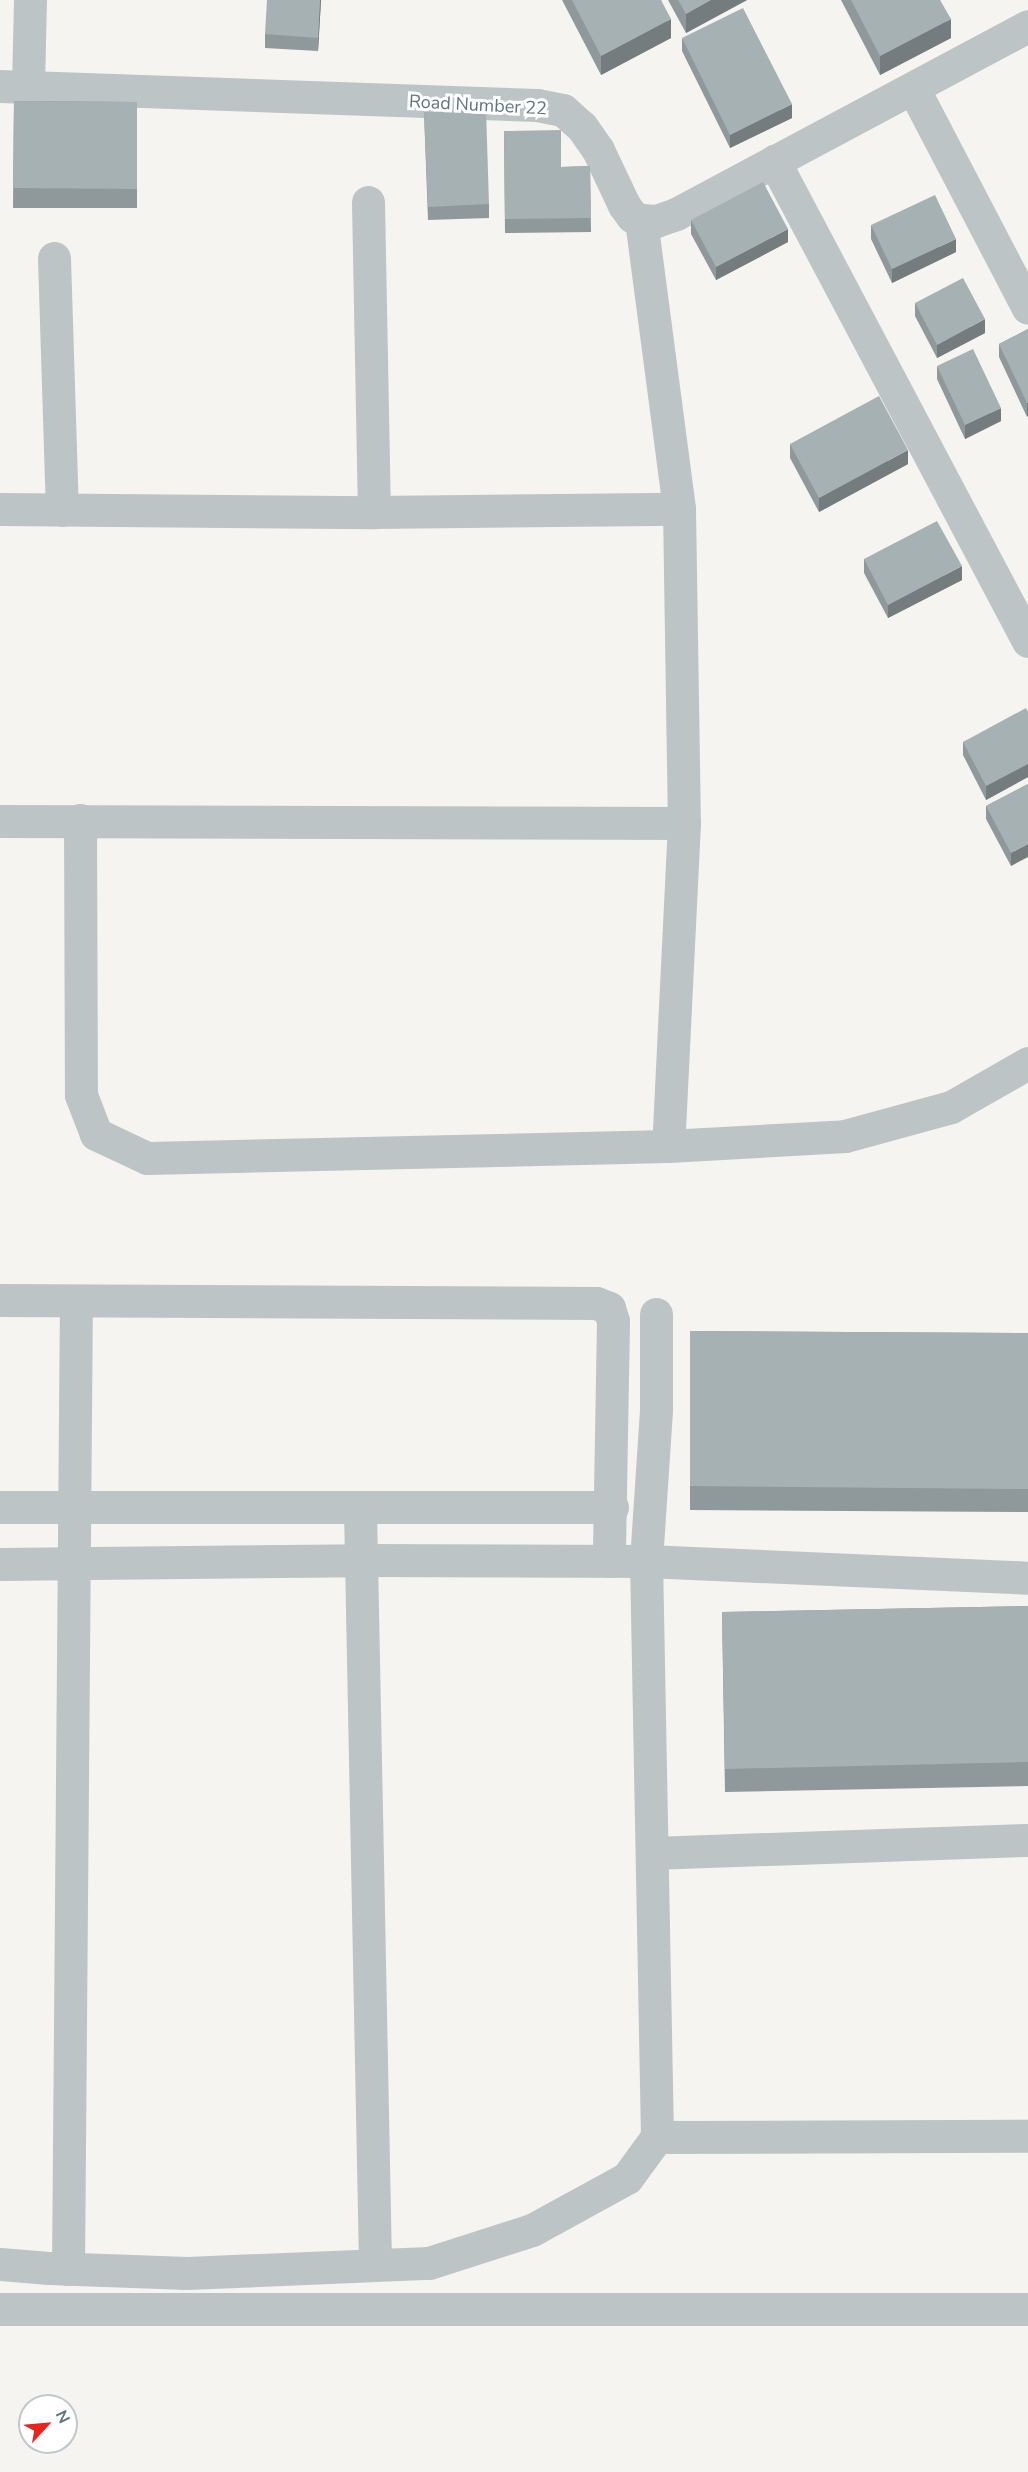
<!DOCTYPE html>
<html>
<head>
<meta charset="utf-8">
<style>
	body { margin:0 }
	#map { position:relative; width:1028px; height:2472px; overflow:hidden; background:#f5f4f0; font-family:"Nunito Sans",sans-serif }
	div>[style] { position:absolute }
	.minor>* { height:33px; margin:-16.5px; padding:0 16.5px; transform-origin:16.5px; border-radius:16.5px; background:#bdc4c5 }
	.wall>* { inset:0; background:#8f989a }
	.shaded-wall>* { inset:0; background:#747c7d }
	.building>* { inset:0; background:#a6b1b3 }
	span { translate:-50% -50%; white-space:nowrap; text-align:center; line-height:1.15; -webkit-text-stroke:6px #fff; paint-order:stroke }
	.street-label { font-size:18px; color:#5f767c }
	.north { position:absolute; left:18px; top:2394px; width:60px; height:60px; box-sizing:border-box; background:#fff; border:2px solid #bfc8cb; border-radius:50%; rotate:64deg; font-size:16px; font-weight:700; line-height:24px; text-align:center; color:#5f767c }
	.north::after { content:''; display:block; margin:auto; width:21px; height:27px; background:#e8241d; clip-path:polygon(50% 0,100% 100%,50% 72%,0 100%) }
</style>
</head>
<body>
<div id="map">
	<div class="minor">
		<i style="left:0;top:86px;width:537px;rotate:2.03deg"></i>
		<i style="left:537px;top:105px;width:26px;rotate:11deg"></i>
		<i style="left:563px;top:110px;width:25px;rotate:42deg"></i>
		<i style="left:582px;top:127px;width:28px;rotate:55deg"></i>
		<i style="left:598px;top:150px;width:61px;rotate:64.7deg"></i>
		<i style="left:624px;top:205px;width:14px;rotate:54deg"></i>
		<i style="left:632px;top:216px;width:10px;rotate:24deg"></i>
		<i style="left:641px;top:220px;width:15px;rotate:4deg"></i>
		<i style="left:656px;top:221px;width:21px;rotate:-19deg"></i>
		<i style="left:676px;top:214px;width:399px;rotate:-28.1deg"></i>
		<i style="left:28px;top:87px;width:87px;rotate:-88.7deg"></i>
		<i style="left:913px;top:88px;width:248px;rotate:62.4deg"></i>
		<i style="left:774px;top:161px;width:543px;rotate:62.11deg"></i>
		<i style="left:368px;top:202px;width:310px;rotate:88.9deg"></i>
		<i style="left:641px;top:220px;width:291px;rotate:82.5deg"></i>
		<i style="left:679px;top:509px;width:314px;rotate:89.1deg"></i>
		<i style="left:684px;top:823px;width:323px;rotate:92.8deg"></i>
		<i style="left:54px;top:258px;width:252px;rotate:88.2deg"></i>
		<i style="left:0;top:509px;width:374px;rotate:0.5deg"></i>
		<i style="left:374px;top:512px;width:305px;rotate:-0.6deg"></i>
		<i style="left:80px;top:820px;width:275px;rotate:89.8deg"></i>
		<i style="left:81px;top:1095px;width:42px;rotate:69deg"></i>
		<i style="left:96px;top:1134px;width:56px;rotate:25.2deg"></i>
		<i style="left:147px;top:1158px;width:521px;rotate:-1.32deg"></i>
		<i style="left:668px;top:1146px;width:177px;rotate:-3.2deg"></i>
		<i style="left:845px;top:1136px;width:110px;rotate:-15.3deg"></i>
		<i style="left:951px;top:1107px;width:89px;rotate:-29.7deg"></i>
		<i style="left:0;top:821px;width:684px;rotate:0.17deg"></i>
		<i style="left:0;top:1300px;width:596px;rotate:0.29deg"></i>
		<i style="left:596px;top:1303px;width:14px;rotate:21deg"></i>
		<i style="left:609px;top:1308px;width:14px;rotate:73deg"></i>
		<i style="left:613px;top:1321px;width:240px;rotate:91deg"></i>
		<i style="left:0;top:1507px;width:612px"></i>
		<i style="left:360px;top:1509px;width:756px;rotate:88.86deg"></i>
		<i style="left:0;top:1564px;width:363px;rotate:-0.6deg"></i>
		<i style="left:363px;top:1560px;width:283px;rotate:0.2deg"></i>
		<i style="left:646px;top:1561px;width:382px;rotate:2.5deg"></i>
		<i style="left:652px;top:1853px;width:376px;rotate:-2deg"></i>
		<i style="left:657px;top:2137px;width:371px;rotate:-0.2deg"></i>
		<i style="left:0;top:2264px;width:49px;rotate:4.7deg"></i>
		<i style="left:49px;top:2268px;width:138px;rotate:2.1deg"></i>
		<i style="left:187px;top:2273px;width:242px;rotate:-2.4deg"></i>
		<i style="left:429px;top:2263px;width:108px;rotate:-17.8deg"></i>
		<i style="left:532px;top:2230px;width:108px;rotate:-28.7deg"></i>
		<i style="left:627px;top:2178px;width:51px;rotate:-53.8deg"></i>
		<i style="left:657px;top:2137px;width:576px;rotate:-91.09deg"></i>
		<i style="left:646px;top:1561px;width:151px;rotate:-86.2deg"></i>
		<i style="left:656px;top:1410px;width:96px;rotate:-90deg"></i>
		<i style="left:68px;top:2269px;width:968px;rotate:-89.53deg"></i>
		<i style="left:0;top:2309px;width:1028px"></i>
	</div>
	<div class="wall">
		<i style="clip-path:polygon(321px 0,318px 51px,265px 48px,265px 34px)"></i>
		<i style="clip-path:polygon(562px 0,661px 0,671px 38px,601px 75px)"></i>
		<i style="clip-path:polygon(668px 0,747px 0,686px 33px)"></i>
		<i style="clip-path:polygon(841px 0,940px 0,951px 38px,880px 75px)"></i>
		<i style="clip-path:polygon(682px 38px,792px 118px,730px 148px,682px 51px)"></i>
		<i style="clip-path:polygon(14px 101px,137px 102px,137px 208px,13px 208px)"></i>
		<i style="clip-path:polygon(424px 112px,489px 204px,489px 218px,428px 220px)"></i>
		<i style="clip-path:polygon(504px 131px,561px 167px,590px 166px,591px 232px,505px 233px)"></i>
		<i style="clip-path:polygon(691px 220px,788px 242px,716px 280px,691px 234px)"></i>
		<i style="clip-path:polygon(871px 225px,956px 252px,892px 283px,871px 239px)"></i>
		<i style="clip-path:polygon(915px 303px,985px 333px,937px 358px,915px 316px)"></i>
		<i style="clip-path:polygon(1028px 329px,1027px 417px,999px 357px,999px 344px)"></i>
		<i style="clip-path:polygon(937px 366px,1001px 421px,965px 439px,937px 379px)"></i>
		<i style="clip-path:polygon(790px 444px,908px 464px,819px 512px,790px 458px)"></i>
		<i style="clip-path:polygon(864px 559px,962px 580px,888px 618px,864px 573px)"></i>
		<i style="clip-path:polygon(1028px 712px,1028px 777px,986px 800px,963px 755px,963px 742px)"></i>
		<i style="clip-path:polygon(1028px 784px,1011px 866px,986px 819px,986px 806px)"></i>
		<i style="clip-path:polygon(690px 1331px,1028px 1333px,1028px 1512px,690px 1510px)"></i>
		<i style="clip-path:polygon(1028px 1606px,1028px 1786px,725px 1792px,722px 1612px)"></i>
	</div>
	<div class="shaded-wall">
		<i style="clip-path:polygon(320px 0,321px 0,318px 51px,318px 38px)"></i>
		<i style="clip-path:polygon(711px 0,747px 0,686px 33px,686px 14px)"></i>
		<i style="clip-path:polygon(671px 19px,671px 38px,601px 75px,601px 56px)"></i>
		<i style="clip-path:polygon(951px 19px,951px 38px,880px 75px,880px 56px)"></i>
		<i style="clip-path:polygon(792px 104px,792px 118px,730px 148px,730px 135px)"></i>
		<i style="clip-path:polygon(788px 229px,788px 242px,716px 280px,716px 267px)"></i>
		<i style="clip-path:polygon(956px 239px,956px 252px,892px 283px,892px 269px)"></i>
		<i style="clip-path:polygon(985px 319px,985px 333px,937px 358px,937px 345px)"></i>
		<i style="clip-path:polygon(1027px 403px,1028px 403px,1028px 416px,1027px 417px)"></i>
		<i style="clip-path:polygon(1001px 408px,1001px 421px,965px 439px,965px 425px)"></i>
		<i style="clip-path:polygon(908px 450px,908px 464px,819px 512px,819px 498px)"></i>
		<i style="clip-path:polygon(962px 566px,962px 580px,888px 618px,888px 605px)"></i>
		<i style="clip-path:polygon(1028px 764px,1028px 777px,986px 800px,986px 786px)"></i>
		<i style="clip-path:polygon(1028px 844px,1028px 857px,1011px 866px,1011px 853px)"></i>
	</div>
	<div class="building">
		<i style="clip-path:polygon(267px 0,320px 0,318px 38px,265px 34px)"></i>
		<i style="clip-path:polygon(572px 0,661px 0,671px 19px,601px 56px)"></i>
		<i style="clip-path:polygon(678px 0,711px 0,686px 14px)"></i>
		<i style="clip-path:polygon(851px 0,940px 0,951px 19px,880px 56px)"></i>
		<i style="clip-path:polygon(743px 8px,792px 104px,730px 135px,682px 38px)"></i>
		<i style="clip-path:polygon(14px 101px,137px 102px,137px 189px,13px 188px)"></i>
		<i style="clip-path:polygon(486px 110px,489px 204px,428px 207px,424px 112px)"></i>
		<i style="clip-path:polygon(561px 130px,561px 167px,590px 166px,591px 218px,505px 219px,504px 131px)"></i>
		<i style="clip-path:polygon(763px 182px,788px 229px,716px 267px,691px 220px)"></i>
		<i style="clip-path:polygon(935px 195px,956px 239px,892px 269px,871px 225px)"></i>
		<i style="clip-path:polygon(963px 278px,985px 319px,937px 345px,915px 303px)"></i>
		<i style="clip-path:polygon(1028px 329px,1028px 403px,1027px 403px,999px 344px)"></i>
		<i style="clip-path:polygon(973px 349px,1001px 408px,965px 425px,937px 366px)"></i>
		<i style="clip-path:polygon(879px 396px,908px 450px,819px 498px,790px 444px)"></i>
		<i style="clip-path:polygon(937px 521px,962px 566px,888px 605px,864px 559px)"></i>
		<i style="clip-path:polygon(1026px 708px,1028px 712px,1028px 764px,986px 786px,963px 742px)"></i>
		<i style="clip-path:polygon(1028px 784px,1028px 844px,1011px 853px,986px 806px)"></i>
		<i style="clip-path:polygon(690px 1331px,1028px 1333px,1028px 1489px,690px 1486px)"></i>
		<i style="clip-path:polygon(1028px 1606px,1028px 1762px,725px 1769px,722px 1612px)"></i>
	</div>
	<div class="street-label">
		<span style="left:478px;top:105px;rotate:3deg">Road Number 22</span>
	</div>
	<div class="north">N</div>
</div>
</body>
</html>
